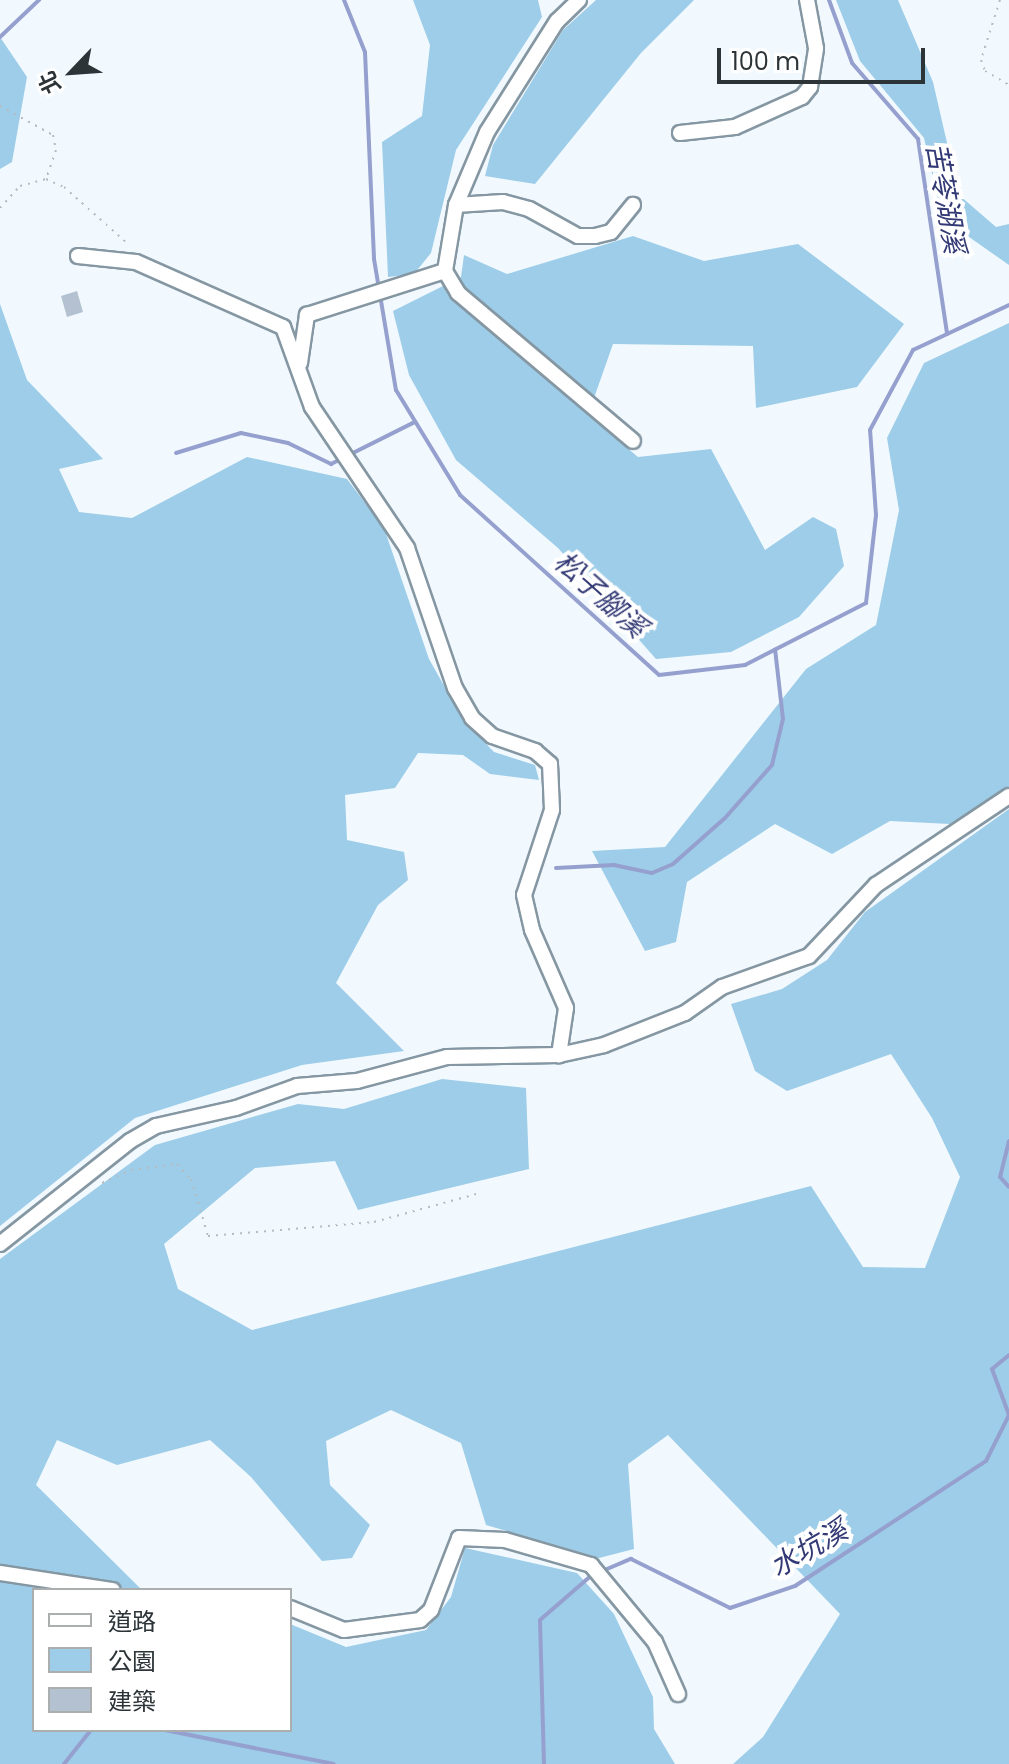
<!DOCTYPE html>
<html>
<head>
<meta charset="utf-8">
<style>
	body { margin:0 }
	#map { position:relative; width:1009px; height:1764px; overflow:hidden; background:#f1f9fe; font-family:Poppins,"Noto Sans TC",sans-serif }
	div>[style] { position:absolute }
	.green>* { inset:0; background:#9dcde8 }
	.stream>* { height:4px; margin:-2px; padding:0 2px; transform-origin:2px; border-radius:2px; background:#96a0cf }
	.building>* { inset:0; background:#b4c1d0 }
	.path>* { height:2px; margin-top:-1px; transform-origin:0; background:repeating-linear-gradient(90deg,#b4bcc1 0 2px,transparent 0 8px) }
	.roads { filter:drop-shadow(2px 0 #8597a2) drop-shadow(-2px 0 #8597a2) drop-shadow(0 2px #8597a2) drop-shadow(0 -2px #8597a2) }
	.minor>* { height:14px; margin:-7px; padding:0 7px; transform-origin:7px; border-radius:7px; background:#fff }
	span { translate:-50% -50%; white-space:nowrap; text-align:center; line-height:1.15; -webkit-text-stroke:8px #fff; paint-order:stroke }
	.water-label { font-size:28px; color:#323974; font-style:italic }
	.legend { position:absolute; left:32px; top:1588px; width:260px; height:144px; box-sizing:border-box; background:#fff; border:2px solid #abaeaf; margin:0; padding:10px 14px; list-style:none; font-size:24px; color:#2c3438 }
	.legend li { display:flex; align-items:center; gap:16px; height:40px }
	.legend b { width:40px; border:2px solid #abaeaf }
	.north { position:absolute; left:32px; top:32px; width:80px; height:80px; -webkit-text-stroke:6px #fff; paint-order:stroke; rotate:245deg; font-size:22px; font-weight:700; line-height:32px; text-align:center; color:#2c3438 }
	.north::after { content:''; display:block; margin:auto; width:28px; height:36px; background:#2c3438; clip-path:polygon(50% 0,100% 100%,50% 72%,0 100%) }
	.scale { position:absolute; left:717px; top:48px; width:208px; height:36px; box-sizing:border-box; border:4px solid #2c3438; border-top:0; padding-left:10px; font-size:24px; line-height:28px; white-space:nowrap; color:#2c3438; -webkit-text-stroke:6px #fff; paint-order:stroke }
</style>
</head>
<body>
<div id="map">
	<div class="green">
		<i style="clip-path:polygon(413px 0,538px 0,542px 17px,456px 150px,431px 253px,414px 274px,388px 277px,382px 142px,422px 116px,430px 45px)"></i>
		<i style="clip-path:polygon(596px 0,694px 0,641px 53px,535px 184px,485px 176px,493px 145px,563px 30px)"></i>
		<i style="clip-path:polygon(836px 0,898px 0,933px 82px,959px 195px,996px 227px,1009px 224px,1009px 265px,942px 218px,924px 138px,860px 61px)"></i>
		<i style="clip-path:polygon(0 37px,27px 77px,12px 162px,0 169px)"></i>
		<i style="clip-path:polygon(633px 236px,704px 261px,798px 244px,904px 324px,857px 387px,756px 408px,753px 346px,613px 344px,588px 415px,638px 457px,711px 449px,765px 550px,813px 517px,836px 529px,844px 566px,799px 617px,731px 652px,656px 659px,558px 548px,456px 460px,409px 375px,393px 311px,461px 277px,464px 255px,507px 274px)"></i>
		<i style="clip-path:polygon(0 304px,27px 380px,103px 459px,59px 469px,79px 512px,132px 518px,247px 457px,347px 479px,384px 528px,429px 659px,464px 721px,494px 752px,535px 765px,539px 780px,490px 774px,463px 755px,418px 753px,395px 788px,345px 795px,347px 840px,404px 852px,408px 880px,378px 905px,336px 983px,404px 1051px,302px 1065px,135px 1118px,0 1226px)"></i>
		<i style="clip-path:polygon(1009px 323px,1009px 789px,950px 824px,890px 821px,832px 854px,775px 824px,687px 882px,676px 942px,645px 951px,592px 851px,665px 847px,806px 669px,876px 625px,899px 510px,887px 438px,924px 363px)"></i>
		<i style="clip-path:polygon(1009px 809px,1009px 1764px,733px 1764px,763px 1737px,840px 1614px,668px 1435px,628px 1464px,634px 1549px,599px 1558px,486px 1525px,461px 1443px,391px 1410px,326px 1441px,330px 1485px,370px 1525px,352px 1558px,322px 1561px,251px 1477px,210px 1440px,117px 1465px,57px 1440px,36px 1485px,142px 1590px,34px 1590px,34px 1730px,290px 1730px,290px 1624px,346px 1647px,426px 1630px,451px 1597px,465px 1548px,577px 1573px,614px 1614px,653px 1697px,654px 1729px,675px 1764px,0 1764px,0 1259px,155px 1145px,298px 1104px,344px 1109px,442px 1079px,526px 1088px,529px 1169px,358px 1210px,335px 1161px,255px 1168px,164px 1244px,178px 1289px,252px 1330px,811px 1186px,863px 1267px,925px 1268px,960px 1177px,932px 1118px,891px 1054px,787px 1091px,755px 1071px,731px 1004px,782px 989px,827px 960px,865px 912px)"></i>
	</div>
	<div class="stream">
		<i style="left:344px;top:0;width:56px;rotate:68deg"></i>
		<i style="left:365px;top:52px;width:207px;rotate:87.5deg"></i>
		<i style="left:374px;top:259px;width:133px;rotate:80.5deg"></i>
		<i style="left:396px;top:390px;width:123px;rotate:58.6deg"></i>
		<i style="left:460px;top:495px;width:268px;rotate:42.1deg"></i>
		<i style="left:659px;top:675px;width:87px;rotate:-6.6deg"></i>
		<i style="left:745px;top:665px;width:136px;rotate:-27.1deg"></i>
		<i style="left:866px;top:603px;width:89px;rotate:-83.5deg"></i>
		<i style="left:876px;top:515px;width:85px;rotate:-94deg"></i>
		<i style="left:870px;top:430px;width:91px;rotate:-61.7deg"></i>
		<i style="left:913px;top:350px;width:106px;rotate:-25.1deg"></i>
		<i style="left:829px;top:0;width:67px;rotate:69.9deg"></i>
		<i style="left:852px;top:63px;width:101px;rotate:49deg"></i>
		<i style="left:918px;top:139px;width:197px;rotate:81.5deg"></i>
		<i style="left:0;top:37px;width:54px;rotate:-43.5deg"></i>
		<i style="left:176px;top:453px;width:68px;rotate:-17.1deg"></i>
		<i style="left:241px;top:433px;width:48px;rotate:12deg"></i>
		<i style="left:288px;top:443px;width:48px;rotate:26deg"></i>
		<i style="left:331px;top:464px;width:94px;rotate:-26.6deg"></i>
		<i style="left:556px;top:868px;width:58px;rotate:-3deg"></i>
		<i style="left:614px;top:865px;width:39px;rotate:12deg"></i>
		<i style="left:652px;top:873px;width:23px;rotate:-23deg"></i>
		<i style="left:673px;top:864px;width:69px;rotate:-41.5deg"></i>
		<i style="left:725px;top:818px;width:71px;rotate:-48.4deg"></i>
		<i style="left:772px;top:765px;width:47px;rotate:-76.6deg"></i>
		<i style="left:783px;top:719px;width:70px;rotate:-96.5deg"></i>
		<i style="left:1009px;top:1141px;width:37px;rotate:104deg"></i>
		<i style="left:1000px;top:1177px;width:13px;rotate:48deg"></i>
		<i style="left:600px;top:1572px;width:34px;rotate:-23deg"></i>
		<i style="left:631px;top:1559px;width:110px;rotate:26.3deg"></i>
		<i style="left:730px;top:1608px;width:69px;rotate:-18.7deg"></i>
		<i style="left:795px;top:1586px;width:228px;rotate:-33.2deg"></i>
		<i style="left:986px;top:1461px;width:51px;rotate:-63.4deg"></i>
		<i style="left:1009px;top:1415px;width:49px;rotate:-110.3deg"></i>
		<i style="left:992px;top:1369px;width:22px;rotate:-39deg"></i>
		<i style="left:165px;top:1730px;width:172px;rotate:11.4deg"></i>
		<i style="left:64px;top:1764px;width:43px;rotate:-51.5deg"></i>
		<i style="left:544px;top:1764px;width:144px;rotate:-91.6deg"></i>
		<i style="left:540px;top:1620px;width:69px;rotate:-40.9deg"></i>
	</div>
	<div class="building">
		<i style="clip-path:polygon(77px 291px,83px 312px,67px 317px,61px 296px)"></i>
	</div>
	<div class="path">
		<i style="left:1000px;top:0;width:63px;rotate:107.6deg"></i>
		<i style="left:981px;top:60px;width:12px;rotate:70deg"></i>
		<i style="left:985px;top:71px;width:28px;rotate:30deg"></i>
		<i style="left:0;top:106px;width:60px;rotate:28.7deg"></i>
		<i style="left:53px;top:135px;width:15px;rotate:79deg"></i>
		<i style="left:56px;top:150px;width:31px;rotate:109deg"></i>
		<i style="left:0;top:208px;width:30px;rotate:-48deg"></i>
		<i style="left:20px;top:186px;width:27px;rotate:-15deg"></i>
		<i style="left:46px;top:179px;width:20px;rotate:24deg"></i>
		<i style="left:64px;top:187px;width:87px;rotate:41.7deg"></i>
		<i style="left:102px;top:1183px;width:32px;rotate:-24deg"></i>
		<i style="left:131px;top:1170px;width:46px;rotate:-7.4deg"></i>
		<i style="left:177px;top:1164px;width:21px;rotate:47deg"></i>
		<i style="left:191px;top:1179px;width:59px;rotate:73.4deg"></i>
		<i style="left:208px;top:1236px;width:167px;rotate:-4.8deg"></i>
		<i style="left:374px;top:1222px;width:110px;rotate:-15.3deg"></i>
	</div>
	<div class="roads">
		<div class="minor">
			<i style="left:579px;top:0;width:30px;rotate:136deg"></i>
			<i style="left:557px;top:21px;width:131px;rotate:122.2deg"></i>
			<i style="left:487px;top:132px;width:79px;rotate:113deg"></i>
			<i style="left:456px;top:205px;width:67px;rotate:99.5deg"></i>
			<i style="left:445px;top:271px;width:26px;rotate:59deg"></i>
			<i style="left:458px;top:293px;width:229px;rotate:40.2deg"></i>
			<i style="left:680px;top:133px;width:55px;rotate:-6.2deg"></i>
			<i style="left:735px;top:127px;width:73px;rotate:-24.1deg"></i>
			<i style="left:802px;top:97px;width:13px;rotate:-51deg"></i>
			<i style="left:810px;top:87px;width:39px;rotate:-81deg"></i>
			<i style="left:816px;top:48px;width:49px;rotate:-100.6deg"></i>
			<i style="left:456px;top:205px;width:47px;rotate:-3.7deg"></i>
			<i style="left:503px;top:202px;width:27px;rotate:15deg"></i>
			<i style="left:529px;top:209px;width:56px;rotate:28.9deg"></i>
			<i style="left:578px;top:236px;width:17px"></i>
			<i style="left:595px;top:236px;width:16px;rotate:-14deg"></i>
			<i style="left:611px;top:232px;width:35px;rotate:-51deg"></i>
			<i style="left:78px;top:256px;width:58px;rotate:5.9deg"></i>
			<i style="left:136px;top:262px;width:161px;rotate:23.9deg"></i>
			<i style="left:283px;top:327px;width:85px;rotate:70.1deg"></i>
			<i style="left:312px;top:407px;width:170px;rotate:56deg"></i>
			<i style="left:407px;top:548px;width:148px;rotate:71.1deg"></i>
			<i style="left:455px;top:688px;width:34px;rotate:60deg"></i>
			<i style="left:472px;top:718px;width:27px;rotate:42deg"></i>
			<i style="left:492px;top:736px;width:46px;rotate:19.2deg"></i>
			<i style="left:535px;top:751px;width:20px;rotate:41deg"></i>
			<i style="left:550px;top:764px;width:46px;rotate:87.5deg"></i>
			<i style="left:552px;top:810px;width:89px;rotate:108.2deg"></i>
			<i style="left:524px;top:895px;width:36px;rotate:77deg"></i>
			<i style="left:532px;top:930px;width:85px;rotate:66.4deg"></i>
			<i style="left:566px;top:1008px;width:48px;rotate:98.5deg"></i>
			<i style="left:300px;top:363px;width:49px;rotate:-81.7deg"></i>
			<i style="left:307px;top:315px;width:145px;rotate:-17.7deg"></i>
			<i style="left:0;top:1244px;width:166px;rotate:-38.4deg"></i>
			<i style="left:130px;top:1141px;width:30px;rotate:-30deg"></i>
			<i style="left:156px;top:1126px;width:82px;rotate:-12.7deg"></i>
			<i style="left:236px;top:1108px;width:65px;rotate:-19.8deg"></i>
			<i style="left:297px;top:1086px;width:60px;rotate:-4.8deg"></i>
			<i style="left:357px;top:1081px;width:93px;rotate:-14.9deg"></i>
			<i style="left:447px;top:1057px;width:112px;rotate:-1deg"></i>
			<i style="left:559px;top:1055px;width:46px;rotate:-12.5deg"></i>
			<i style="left:604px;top:1045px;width:87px;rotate:-21.6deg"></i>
			<i style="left:685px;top:1013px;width:45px;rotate:-35.1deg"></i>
			<i style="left:722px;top:987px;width:92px;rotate:-19.6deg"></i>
			<i style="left:809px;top:956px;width:98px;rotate:-46.7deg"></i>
			<i style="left:876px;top:885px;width:160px;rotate:-33.8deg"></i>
			<i style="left:0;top:1573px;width:114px;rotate:8.6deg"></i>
			<i style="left:290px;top:1608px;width:58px;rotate:22.2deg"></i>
			<i style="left:344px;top:1630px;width:77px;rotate:-7.5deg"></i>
			<i style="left:420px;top:1620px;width:15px;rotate:-42deg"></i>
			<i style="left:431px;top:1610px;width:77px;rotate:-68.7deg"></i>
			<i style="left:459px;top:1538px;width:46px;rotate:2.5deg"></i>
			<i style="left:505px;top:1540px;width:90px;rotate:16.2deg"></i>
			<i style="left:591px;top:1565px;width:100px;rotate:50.3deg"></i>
			<i style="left:655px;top:1642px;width:57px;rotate:66.1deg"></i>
		</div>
	</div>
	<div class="water-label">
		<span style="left:945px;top:198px;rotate:80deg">苦苓湖溪</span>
		<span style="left:600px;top:595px;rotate:42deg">松子腳溪</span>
		<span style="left:809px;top:1549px;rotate:-30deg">水坑溪</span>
	</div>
	<ul class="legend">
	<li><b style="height:10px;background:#fff"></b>道路</li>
	<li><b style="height:22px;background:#9dcde8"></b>公園</li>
	<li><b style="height:22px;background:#b4c1d0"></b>建築</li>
	</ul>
	<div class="north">北</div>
	<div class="scale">100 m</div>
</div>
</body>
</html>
